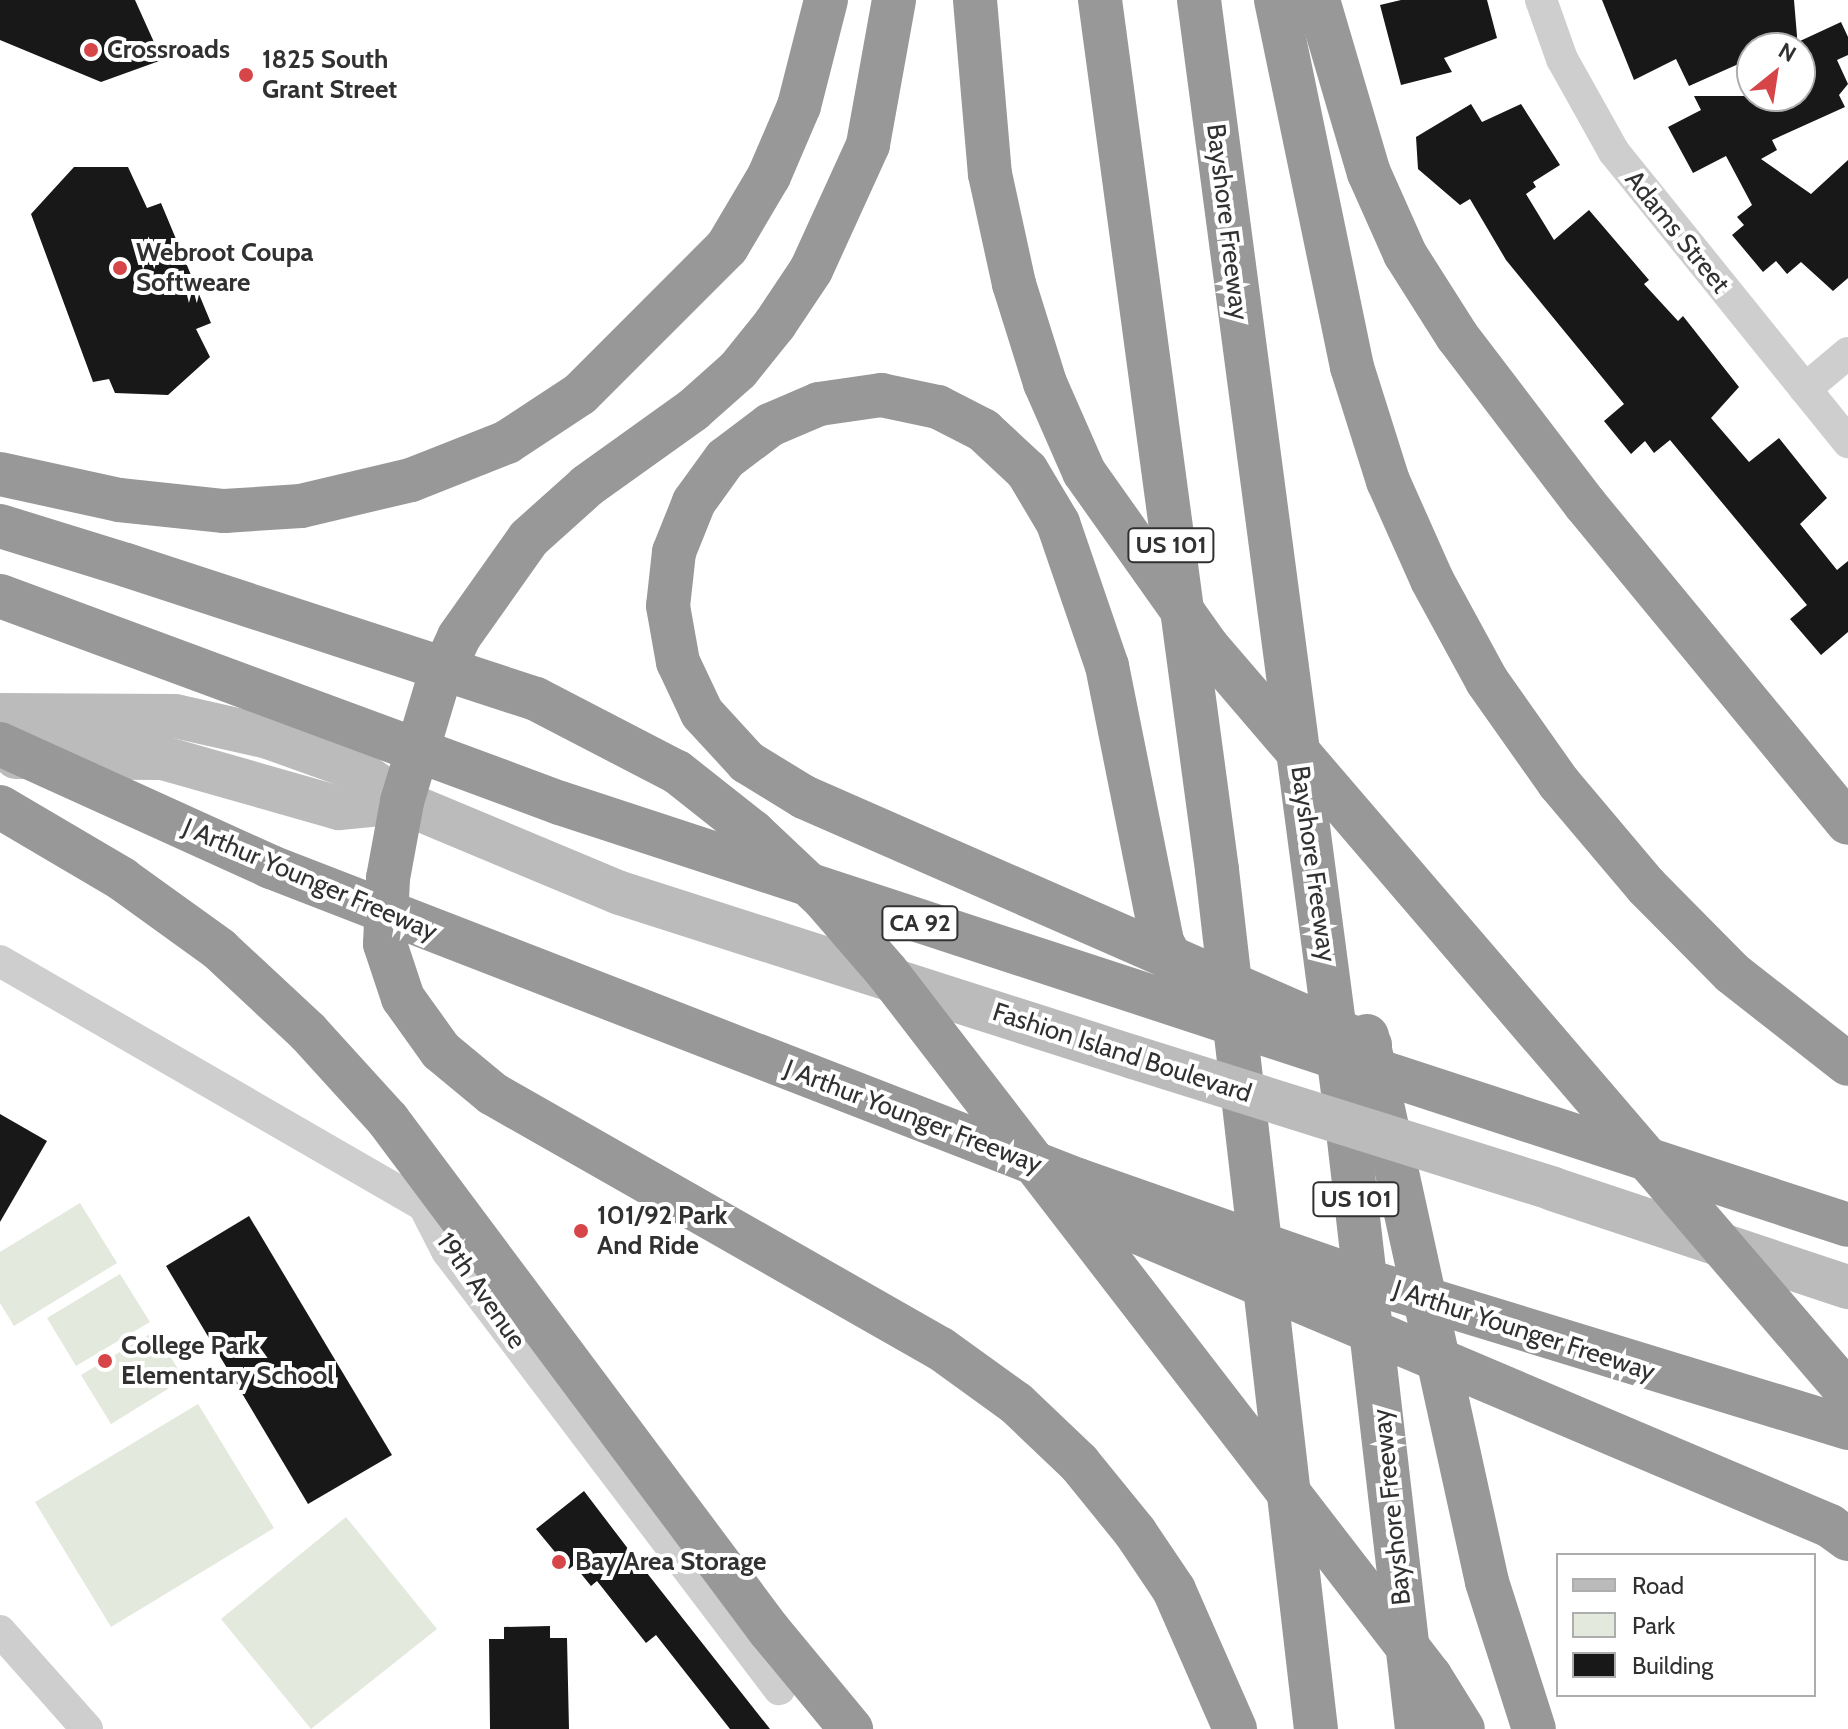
<!DOCTYPE html>
<html>
<head>
<meta charset="utf-8">
<style>
	body { margin:0 }
	#map { position:relative; width:1848px; height:1729px; overflow:hidden; background:#fff; font-family:Cabin,sans-serif }
	div>[style] { position:absolute }
	.green>* { inset:0; background:#e3e9dd }
	.building>* { inset:0; background:#181818 }
	.street>* { height:32px; margin:-16px; padding:0 16px; transform-origin:16px; border-radius:16px; background:#cecece }
	.secondary>* { height:44px; margin:-22px; padding:0 22px; transform-origin:22px; border-radius:22px; background:#bbb }
	.highway>* { height:44px; margin:-22px; padding:0 22px; transform-origin:22px; border-radius:22px; background:#989898 }
	.secondary-bridge>* { height:44px; margin:-22px; padding:0 22px; transform-origin:22px; border-radius:22px; background:#bbb }
	.highway-bridge>* { height:44px; margin:-22px; padding:0 22px; transform-origin:22px; border-radius:22px; background:#989898 }
	.dots>* { width:22px; height:22px; translate:-50% -50%; box-sizing:border-box; border:4px solid #fff; border-radius:50% }
	span { translate:-50% -50%; white-space:nowrap; text-align:center; line-height:1.15; -webkit-text-stroke:8px #fff; paint-order:stroke }
	.shield-label span { padding:2px 6px; background:#fff; border:2px solid; border-radius:6px; -webkit-text-stroke-width:0 }
	.shield-label { font-size:24px; color:#313131; font-weight:700 }
	.poi-label { font-size:26px; color:#313131; font-weight:700 }
	.left { translate:0 -50%; text-align:left }
	.street-label { font-size:26px; color:#313131 }
	.legend { position:absolute; left:1556px; top:1553px; width:260px; height:144px; box-sizing:border-box; background:#fff; border:2px solid #adadad; margin:0; padding:10px 14px; list-style:none; font-size:24px; color:#313131 }
	.legend li { display:flex; align-items:center; gap:16px; height:40px }
	.legend b { width:40px; border:2px solid #adadad }
	.north { position:absolute; left:1736px; top:32px; width:80px; height:80px; box-sizing:border-box; background:#fff; border:2px solid #adadad; border-radius:50%; rotate:30deg; font-size:22px; font-weight:700; line-height:32px; text-align:center; color:#313131 }
	.north::after { content:''; display:block; margin:auto; width:28px; height:36px; background:#d64548; clip-path:polygon(50% 0,100% 100%,50% 72%,0 100%) }
</style>
</head>
<body>
<div id="map">
	<div class="green">
		<i style="clip-path:polygon(80px 1203px,117px 1263px,14px 1326px,0 1303px,0 1252px)"></i>
		<i style="clip-path:polygon(120px 1274px,150px 1322px,76px 1366px,47px 1318px)"></i>
		<i style="clip-path:polygon(155px 1331px,184px 1379px,111px 1424px,81px 1375px)"></i>
		<i style="clip-path:polygon(198px 1404px,274px 1528px,111px 1627px,35px 1502px)"></i>
		<i style="clip-path:polygon(346px 1517px,437px 1629px,311px 1729px,221px 1619px)"></i>
	</div>
	<div class="building">
		<i style="clip-path:polygon(0 0,135px 0,162px 60px,101px 82px,0 40px)"></i>
		<i style="clip-path:polygon(1401px 0,1487px 0,1497px 38px,1444px 58px,1452px 72px,1401px 85px,1380px 5px)"></i>
		<i style="clip-path:polygon(1602px 0,1794px 0,1798px 48px,1752px 48px,1752px 58px,1689px 86px,1676px 59px,1634px 80px)"></i>
		<i style="clip-path:polygon(1841px 22px,1848px 37px,1848px 55px,1837px 60px,1848px 84px,1839px 95px,1845px 107px,1772px 140px,1777px 150px,1761px 159px,1811px 194px,1848px 160px,1848px 278px,1833px 291px,1801px 262px,1787px 274px,1776px 261px,1763px 272px,1732px 235px,1744px 225px,1737px 217px,1752px 205px,1726px 156px,1693px 173px,1668px 127px,1701px 110px,1694px 96px,1800px 96px,1800px 41px)"></i>
		<i style="clip-path:polygon(1471px 104px,1482px 122px,1521px 104px,1560px 165px,1533px 182px,1536px 187px,1526px 194px,1554px 240px,1589px 210px,1649px 280px,1644px 284px,1678px 321px,1683px 316px,1739px 387px,1711px 418px,1749px 462px,1779px 438px,1827px 498px,1800px 524px,1837px 570px,1848px 561px,1848px 632px,1821px 655px,1790px 619px,1807px 605px,1739px 523px,1670px 440px,1654px 453px,1645px 441px,1631px 454px,1604px 421px,1624px 404px,1506px 260px,1470px 199px,1460px 205px,1418px 169px,1416px 137px)"></i>
		<i style="clip-path:polygon(74px 167px,128px 167px,147px 208px,161px 203px,211px 323px,196px 329px,210px 357px,168px 395px,115px 393px,109px 379px,93px 382px,31px 214px)"></i>
		<i style="clip-path:polygon(0 1114px,47px 1141px,0 1222px)"></i>
		<i style="clip-path:polygon(249px 1216px,392px 1455px,308px 1504px,166px 1266px)"></i>
		<i style="clip-path:polygon(584px 1491px,632px 1554px,770px 1729px,730px 1729px,656px 1635px,646px 1643px,597px 1581px,591px 1586px,574px 1565px,569px 1569px,536px 1529px)"></i>
		<i style="clip-path:polygon(550px 1626px,550px 1638px,567px 1638px,569px 1729px,490px 1729px,489px 1639px,504px 1639px,504px 1627px)"></i>
	</div>
	<div class="street">
		<i style="left:1541px;top:0;width:63px;rotate:70.4deg"></i>
		<i style="left:1562px;top:59px;width:107px;rotate:60.8deg"></i>
		<i style="left:1614px;top:152px;width:373px;rotate:51.1deg"></i>
		<i style="left:1805px;top:389px;width:56px;rotate:-39.9deg"></i>
		<i style="left:0;top:961px;width:490px;rotate:30deg"></i>
		<i style="left:424px;top:1206px;width:51px;rotate:62.9deg"></i>
		<i style="left:447px;top:1251px;width:550px;rotate:52.84deg"></i>
		<i style="left:0;top:1631px;width:131px;rotate:48.4deg"></i>
	</div>
	<div class="secondary">
		<i style="left:0;top:715px;width:175px;rotate:0.3deg"></i>
		<i style="left:175px;top:716px;width:95px;rotate:12.7deg"></i>
		<i style="left:268px;top:737px;width:89px;rotate:19.7deg"></i>
		<i style="left:352px;top:767px;width:61px;rotate:35deg"></i>
		<i style="left:402px;top:802px;width:236px;rotate:22.7deg"></i>
		<i style="left:620px;top:893px;width:539px;rotate:17.73deg"></i>
		<i style="left:16px;top:757px;width:147px;rotate:0.4deg"></i>
		<i style="left:163px;top:758px;width:183px;rotate:15.9deg"></i>
		<i style="left:339px;top:808px;width:63px;rotate:-5.4deg"></i>
		<i style="left:1553px;top:1189px;width:311px;rotate:18.4deg"></i>
	</div>
	<div class="highway">
		<i style="left:894px;top:0;width:147px;rotate:100.2deg"></i>
		<i style="left:868px;top:145px;width:137px;rotate:114.5deg"></i>
		<i style="left:811px;top:270px;width:65px;rotate:123.7deg"></i>
		<i style="left:775px;top:324px;width:59px;rotate:128.8deg"></i>
		<i style="left:738px;top:370px;width:60px;rotate:138.4deg"></i>
		<i style="left:693px;top:410px;width:130px;rotate:144.4deg"></i>
		<i style="left:587px;top:486px;width:78px;rotate:138.1deg"></i>
		<i style="left:529px;top:538px;width:121px;rotate:125.3deg"></i>
		<i style="left:459px;top:637px;width:53px;rotate:114.6deg"></i>
		<i style="left:437px;top:685px;width:122px;rotate:106.7deg"></i>
		<i style="left:402px;top:802px;width:77px;rotate:100.4deg"></i>
		<i style="left:388px;top:878px;width:66px;rotate:92.6deg"></i>
		<i style="left:385px;top:944px;width:57px;rotate:71.6deg"></i>
		<i style="left:403px;top:998px;width:65px;rotate:54.4deg"></i>
		<i style="left:441px;top:1051px;width:67px;rotate:39.6deg"></i>
		<i style="left:493px;top:1094px;width:515px;rotate:29.65deg"></i>
		<i style="left:941px;top:1349px;width:92px;rotate:35.8deg"></i>
		<i style="left:1016px;top:1403px;width:87px;rotate:43.6deg"></i>
		<i style="left:1079px;top:1463px;width:89px;rotate:50.9deg"></i>
		<i style="left:1135px;top:1532px;width:70px;rotate:56.1deg"></i>
		<i style="left:1174px;top:1590px;width:152px;rotate:66.3deg"></i>
		<i style="left:1100px;top:0;width:878px;rotate:82.34deg"></i>
		<i style="left:1217px;top:870px;width:865px;rotate:83.43deg"></i>
		<i style="left:1199px;top:0;width:1141px;rotate:82.49deg"></i>
		<i style="left:1348px;top:1131px;width:602px;rotate:83.42deg"></i>
		<i style="left:1276px;top:0;width:375px;rotate:78.3deg"></i>
		<i style="left:1352px;top:367px;width:120px;rotate:72.5deg"></i>
		<i style="left:1388px;top:481px;width:108px;rotate:66deg"></i>
		<i style="left:1432px;top:580px;width:115px;rotate:61.4deg"></i>
		<i style="left:1487px;top:681px;width:125px;rotate:54.8deg"></i>
		<i style="left:1559px;top:783px;width:135px;rotate:49.8deg"></i>
		<i style="left:1646px;top:886px;width:122px;rotate:45.3deg"></i>
		<i style="left:1732px;top:973px;width:147px;rotate:38.1deg"></i>
		<i style="left:1318px;top:0;width:180px;rotate:73.6deg"></i>
		<i style="left:1369px;top:173px;width:89px;rotate:66deg"></i>
		<i style="left:1405px;top:254px;width:97px;rotate:57.6deg"></i>
		<i style="left:1457px;top:336px;width:211px;rotate:52.7deg"></i>
		<i style="left:1585px;top:504px;width:413px;rotate:50.5deg"></i>
		<i style="left:819px;top:404px;width:63px;rotate:-8.3deg"></i>
		<i style="left:881px;top:395px;width:58px;rotate:11.9deg"></i>
		<i style="left:938px;top:407px;width:51px;rotate:27.1deg"></i>
		<i style="left:983px;top:430px;width:60px;rotate:43deg"></i>
		<i style="left:1027px;top:471px;width:61px;rotate:59.2deg"></i>
		<i style="left:1058px;top:523px;width:151px;rotate:71.1deg"></i>
		<i style="left:1107px;top:666px;width:281px;rotate:78.7deg"></i>
		<i style="left:1162px;top:942px;width:44px;rotate:61.7deg"></i>
		<i style="left:0;top:474px;width:122px;rotate:12.3deg"></i>
		<i style="left:119px;top:500px;width:106px;rotate:6deg"></i>
		<i style="left:224px;top:511px;width:77px;rotate:-3.7deg"></i>
		<i style="left:301px;top:506px;width:113px;rotate:-13.3deg"></i>
		<i style="left:411px;top:480px;width:103px;rotate:-21.6deg"></i>
		<i style="left:507px;top:442px;width:87px;rotate:-33.3deg"></i>
		<i style="left:580px;top:394px;width:208px;rotate:-45deg"></i>
		<i style="left:727px;top:247px;width:82px;rotate:-59.4deg"></i>
		<i style="left:769px;top:176px;width:76px;rotate:-66.8deg"></i>
		<i style="left:799px;top:106px;width:109px;rotate:-75.7deg"></i>
		<i style="left:0;top:526px;width:132px;rotate:17.2deg"></i>
		<i style="left:0;top:807px;width:142px;rotate:30.5deg"></i>
		<i style="left:122px;top:879px;width:120px;rotate:35.8deg"></i>
		<i style="left:219px;top:949px;width:122px;rotate:43deg"></i>
		<i style="left:308px;top:1032px;width:119px;rotate:47.7deg"></i>
		<i style="left:388px;top:1120px;width:637px;rotate:53.24deg"></i>
		<i style="left:769px;top:1630px;width:129px;rotate:50.4deg"></i>
		<i style="left:1367px;top:1036px;width:559px;rotate:77.6deg"></i>
		<i style="left:1487px;top:1582px;width:154px;rotate:72.3deg"></i>
	</div>
	<div class="secondary-bridge">
		<i style="left:1133px;top:1057px;width:440px;rotate:17.4deg"></i>
	</div>
	<div class="highway-bridge">
		<i style="left:975px;top:0;width:175px;rotate:85.1deg"></i>
		<i style="left:990px;top:174px;width:113px;rotate:77.7deg"></i>
		<i style="left:1014px;top:284px;width:104px;rotate:72.6deg"></i>
		<i style="left:1045px;top:383px;width:97px;rotate:66.3deg"></i>
		<i style="left:1084px;top:472px;width:214px;rotate:54.7deg"></i>
		<i style="left:1208px;top:647px;width:983px;rotate:49.37deg"></i>
		<i style="left:819px;top:404px;width:53px;rotate:156.8deg"></i>
		<i style="left:770px;top:425px;width:56px;rotate:142.9deg"></i>
		<i style="left:725px;top:459px;width:53px;rotate:125.8deg"></i>
		<i style="left:694px;top:502px;width:54px;rotate:111.8deg"></i>
		<i style="left:674px;top:552px;width:54px;rotate:96.3deg"></i>
		<i style="left:668px;top:606px;width:57px;rotate:79.9deg"></i>
		<i style="left:678px;top:662px;width:56px;rotate:64.8deg"></i>
		<i style="left:702px;top:713px;width:67px;rotate:47.4deg"></i>
		<i style="left:747px;top:762px;width:67px;rotate:31.6deg"></i>
		<i style="left:804px;top:797px;width:618px;rotate:23.66deg"></i>
		<i style="left:126px;top:565px;width:431px;rotate:18.1deg"></i>
		<i style="left:536px;top:699px;width:159px;rotate:27.4deg"></i>
		<i style="left:677px;top:772px;width:97px;rotate:38.3deg"></i>
		<i style="left:753px;top:832px;width:98px;rotate:43.3deg"></i>
		<i style="left:824px;top:899px;width:96px;rotate:49.2deg"></i>
		<i style="left:887px;top:972px;width:889px;rotate:52.36deg"></i>
		<i style="left:1430px;top:1676px;width:62px;rotate:58.1deg"></i>
		<i style="left:0;top:596px;width:597px;rotate:20.29deg"></i>
		<i style="left:560px;top:803px;width:1355px;rotate:18.14deg"></i>
		<i style="left:0;top:744px;width:298px;rotate:24.4deg"></i>
		<i style="left:271px;top:867px;width:866px;rotate:21.2deg"></i>
		<i style="left:1078px;top:1180px;width:306px;rotate:19.3deg"></i>
		<i style="left:1367px;top:1281px;width:503px;rotate:16.99deg"></i>
		<i style="left:1083px;top:1209px;width:811px;rotate:22.99deg"></i>
		<i style="left:1830px;top:1526px;width:22px;rotate:36deg"></i>
	</div>
	<div class="dots">
		<i style="left:91px;top:50px;background:#d64548"></i>
		<i style="left:246px;top:75px;background:#d64548"></i>
		<i style="left:120px;top:268px;background:#d64548"></i>
		<i style="left:581px;top:1231px;background:#d64548"></i>
		<i style="left:105px;top:1361px;background:#d64548"></i>
		<i style="left:559px;top:1562px;background:#d64548"></i>
	</div>
	<div class="shield-label">
		<span style="left:1171px;top:545px">US 101</span>
		<span style="left:920px;top:923px">CA 92</span>
		<span style="left:1356px;top:1199px">US 101</span>
	</div>
	<div class="poi-label">
		<span class="left" style="left:107px;top:50px">Crossroads</span>
		<span class="left" style="left:262px;top:75px">1825 South<br>Grant Street</span>
		<span class="left" style="left:136px;top:268px">Webroot Coupa<br>Softweare</span>
		<span class="left" style="left:597px;top:1231px">101/92 Park<br>And Ride</span>
		<span class="left" style="left:121px;top:1361px">College Park<br>Elementary School</span>
		<span class="left" style="left:575px;top:1562px">Bay Area Storage</span>
	</div>
	<div class="street-label">
		<span style="left:1227px;top:222px;rotate:83deg">Bayshore Freeway</span>
		<span style="left:1677px;top:232px;rotate:51deg">Adams Street</span>
		<span style="left:1313px;top:864px;rotate:82deg">Bayshore Freeway</span>
		<span style="left:310px;top:880px;rotate:23deg">J Arthur Younger Freeway</span>
		<span style="left:1122px;top:1053px;rotate:18deg">Fashion Island Boulevard</span>
		<span style="left:913px;top:1117px;rotate:21deg">J Arthur Younger Freeway</span>
		<span style="left:481px;top:1291px;rotate:55deg">19th Avenue</span>
		<span style="left:1524px;top:1331px;rotate:18deg">J Arthur Younger Freeway</span>
		<span style="left:1392px;top:1507px;rotate:-96deg">Bayshore Freeway</span>
	</div>
	<ul class="legend">
	<li><b style="height:10px;background:#bbb"></b>Road</li>
	<li><b style="height:22px;background:#e3e9dd"></b>Park</li>
	<li><b style="height:22px;background:#181818"></b>Building</li>
	</ul>
	<div class="north">N</div>
</div>
</body>
</html>
